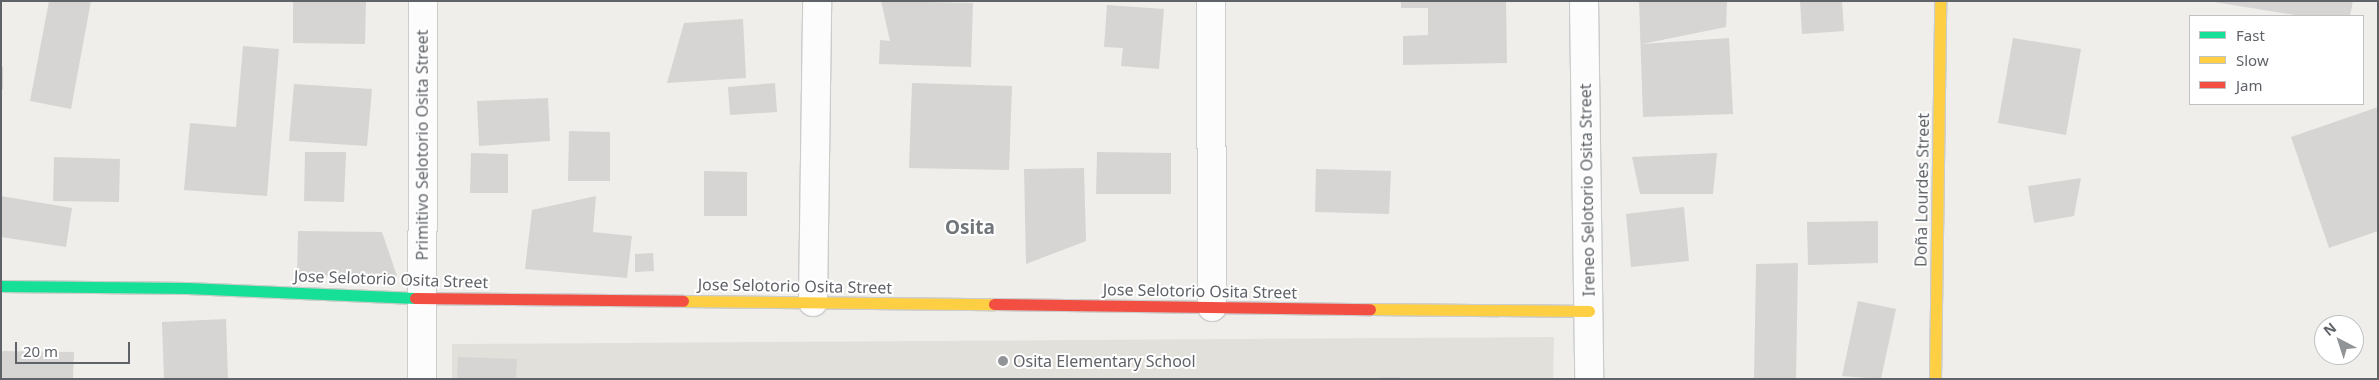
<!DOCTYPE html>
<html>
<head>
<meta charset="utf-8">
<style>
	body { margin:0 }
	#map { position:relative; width:2379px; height:380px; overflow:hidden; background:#efeeea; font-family:"Noto Sans",sans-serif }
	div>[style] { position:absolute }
	.education>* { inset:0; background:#e2e0da }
	.building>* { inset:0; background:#d6d5d3 }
	.roads { filter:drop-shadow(1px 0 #cbcccc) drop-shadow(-1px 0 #cbcccc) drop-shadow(0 1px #cbcccc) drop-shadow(0 -1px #cbcccc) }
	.street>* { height:28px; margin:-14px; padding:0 14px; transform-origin:14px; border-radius:14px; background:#fdfcfc }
	.fast>* { height:11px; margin:-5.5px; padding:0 5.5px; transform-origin:5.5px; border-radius:5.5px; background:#16e098 }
	.slow>* { height:11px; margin:-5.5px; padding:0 5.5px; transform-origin:5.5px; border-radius:5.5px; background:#ffcf43 }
	.jam>* { height:11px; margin:-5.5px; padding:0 5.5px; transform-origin:5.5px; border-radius:5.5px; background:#f24e42 }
	.dots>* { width:14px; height:14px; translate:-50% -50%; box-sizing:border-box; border:2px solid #fff; border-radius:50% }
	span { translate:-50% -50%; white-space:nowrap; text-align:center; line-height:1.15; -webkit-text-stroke:4px #fff; paint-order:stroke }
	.street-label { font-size:16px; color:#5f6368 }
	.poi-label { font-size:16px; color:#5f6368 }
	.left { translate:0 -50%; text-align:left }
	.quarter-label { font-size:19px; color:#70757a; font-weight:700 }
	.frame { position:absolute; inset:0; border:2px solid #5f6368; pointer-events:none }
	.legend { position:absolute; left:2189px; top:15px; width:175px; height:90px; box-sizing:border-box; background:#fff; border:1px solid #bfc1c3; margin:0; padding:6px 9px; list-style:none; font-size:15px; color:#5f6368 }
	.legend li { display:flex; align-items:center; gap:10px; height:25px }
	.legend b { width:25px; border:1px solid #bfc1c3 }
	.north { position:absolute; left:2314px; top:315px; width:50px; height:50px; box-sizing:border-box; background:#fff; border:1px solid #bfc1c3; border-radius:50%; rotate:320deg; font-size:14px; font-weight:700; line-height:20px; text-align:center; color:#5f6368 }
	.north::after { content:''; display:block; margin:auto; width:18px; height:22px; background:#919496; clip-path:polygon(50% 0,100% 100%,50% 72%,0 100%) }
	.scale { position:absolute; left:15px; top:342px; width:115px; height:22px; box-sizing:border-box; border:2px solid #5f6368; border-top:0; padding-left:6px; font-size:15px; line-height:18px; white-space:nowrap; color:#5f6368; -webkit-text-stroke:4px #fff; paint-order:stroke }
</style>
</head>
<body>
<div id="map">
	<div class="education">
		<i style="clip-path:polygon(1554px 337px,1553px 379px,452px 379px,452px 344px)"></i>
	</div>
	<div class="building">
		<i style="clip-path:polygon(49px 1px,91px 1px,71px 109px,30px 101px)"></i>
		<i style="clip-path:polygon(293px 1px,366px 1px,365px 44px,293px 43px)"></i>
		<i style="clip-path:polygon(881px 1px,973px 3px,971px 67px,879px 64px,880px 40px,890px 41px)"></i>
		<i style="clip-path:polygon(1401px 1px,1506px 1px,1507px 63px,1403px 65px,1403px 36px,1428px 35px,1428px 8px,1401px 8px)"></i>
		<i style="clip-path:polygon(1639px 1px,1727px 1px,1726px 27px,1642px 44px,1729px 38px,1733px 114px,1643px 117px)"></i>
		<i style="clip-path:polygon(1800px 1px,1842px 1px,1844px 31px,1802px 34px)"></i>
		<i style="clip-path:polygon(2353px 1px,2350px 16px,2301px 16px,2214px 2px)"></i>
		<i style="clip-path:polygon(1107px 5px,1164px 9px,1159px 69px,1121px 66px,1123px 48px,1104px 47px)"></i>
		<i style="clip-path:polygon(743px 19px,746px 78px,667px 83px,684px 23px)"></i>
		<i style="clip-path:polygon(2013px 38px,2081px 49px,2066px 135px,1998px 123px)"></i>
		<i style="clip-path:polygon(243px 46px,279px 49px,267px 196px,184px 190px,190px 123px,236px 127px)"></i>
		<i style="clip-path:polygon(1px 67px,3px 67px,3px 89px,1px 89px)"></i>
		<i style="clip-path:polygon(775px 83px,777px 112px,730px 115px,728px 87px)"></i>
		<i style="clip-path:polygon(912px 83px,1012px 86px,1009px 170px,909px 168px)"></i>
		<i style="clip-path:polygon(294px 84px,372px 89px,367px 146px,289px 141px)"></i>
		<i style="clip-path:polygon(548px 98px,550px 141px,479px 146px,477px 101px)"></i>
		<i style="clip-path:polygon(2378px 107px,2378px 231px,2329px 248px,2291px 137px)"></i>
		<i style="clip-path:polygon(569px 131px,610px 132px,610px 181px,568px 181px)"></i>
		<i style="clip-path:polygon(305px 152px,346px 152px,344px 202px,304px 201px)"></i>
		<i style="clip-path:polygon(1097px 152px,1171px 153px,1171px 194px,1096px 194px)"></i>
		<i style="clip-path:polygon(471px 153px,508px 154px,508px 193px,470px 193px)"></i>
		<i style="clip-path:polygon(1717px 153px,1713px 194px,1640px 194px,1632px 157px)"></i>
		<i style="clip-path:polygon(54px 157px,120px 159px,119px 202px,53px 201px)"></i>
		<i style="clip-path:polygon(1084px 168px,1086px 241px,1026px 264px,1024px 169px)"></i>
		<i style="clip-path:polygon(1316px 169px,1391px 171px,1389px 214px,1315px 212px)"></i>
		<i style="clip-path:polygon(704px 171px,747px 172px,747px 216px,704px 216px)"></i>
		<i style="clip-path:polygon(2081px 178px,2074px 216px,2034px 223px,2028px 186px)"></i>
		<i style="clip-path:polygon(1px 196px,72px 208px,66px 247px,1px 237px)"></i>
		<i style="clip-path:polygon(596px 196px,593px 232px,632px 236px,627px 278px,525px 269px,532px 210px)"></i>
		<i style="clip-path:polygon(1684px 207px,1689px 261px,1631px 267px,1626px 214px)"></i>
		<i style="clip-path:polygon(1878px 221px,1878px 263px,1808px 265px,1807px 222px)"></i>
		<i style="clip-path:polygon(298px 231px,382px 232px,397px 276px,297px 275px)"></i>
		<i style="clip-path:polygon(653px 253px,654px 271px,635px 272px,635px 254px)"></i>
		<i style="clip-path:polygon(1798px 263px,1796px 379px,1754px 379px,1756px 264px)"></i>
		<i style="clip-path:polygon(1858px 301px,1896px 309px,1881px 379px,1842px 376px)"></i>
		<i style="clip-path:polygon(226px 319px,228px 379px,164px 379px,162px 322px)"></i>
		<i style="clip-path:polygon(1px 351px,74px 352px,73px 379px,1px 379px)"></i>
		<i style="clip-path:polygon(458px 357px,517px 359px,516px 379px,457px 379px)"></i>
		<i style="clip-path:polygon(1381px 377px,1401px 377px,1401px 379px,1381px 379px)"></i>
	</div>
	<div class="roads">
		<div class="street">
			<i style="left:1211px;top:1px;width:306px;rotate:89.8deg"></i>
			<i style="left:1584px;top:1px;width:378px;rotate:89.2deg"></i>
			<i style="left:813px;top:302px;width:301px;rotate:-89.2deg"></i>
			<i style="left:422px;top:379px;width:378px;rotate:-89.8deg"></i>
		</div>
		<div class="fast">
			<i style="left:1px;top:286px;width:186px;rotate:0.6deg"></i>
			<i style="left:187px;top:288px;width:228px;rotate:2.5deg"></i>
		</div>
		<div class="slow">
			<i style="left:683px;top:301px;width:311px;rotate:0.6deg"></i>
			<i style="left:1370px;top:309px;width:219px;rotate:0.5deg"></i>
			<i style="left:1935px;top:379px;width:378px;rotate:-89.2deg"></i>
		</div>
		<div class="jam">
			<i style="left:415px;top:298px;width:268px;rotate:0.6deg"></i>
			<i style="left:994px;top:304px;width:376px;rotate:0.8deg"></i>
		</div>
	</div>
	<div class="dots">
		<i style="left:1003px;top:361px;background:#919496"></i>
	</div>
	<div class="street-label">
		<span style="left:422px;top:145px;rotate:-90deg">Primitivo Selotorio Osita Street</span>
		<span style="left:1587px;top:190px;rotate:-91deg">Ireneo Selotorio Osita Street</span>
		<span style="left:1922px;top:190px;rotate:-89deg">Doña Lourdes Street</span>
		<span style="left:391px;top:279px;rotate:2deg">Jose Selotorio Osita Street</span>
		<span style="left:795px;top:286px;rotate:1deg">Jose Selotorio Osita Street</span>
		<span style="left:1200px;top:291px;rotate:1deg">Jose Selotorio Osita Street</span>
	</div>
	<div class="poi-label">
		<span class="left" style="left:1013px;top:361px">Osita Elementary School</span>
	</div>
	<div class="quarter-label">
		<span style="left:970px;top:228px">Osita</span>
	</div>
	<div class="frame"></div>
	<ul class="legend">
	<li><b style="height:6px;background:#16e098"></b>Fast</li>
	<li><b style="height:6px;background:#ffcf43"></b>Slow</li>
	<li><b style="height:6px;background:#f24e42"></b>Jam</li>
	</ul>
	<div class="north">N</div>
	<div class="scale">20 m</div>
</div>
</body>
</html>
